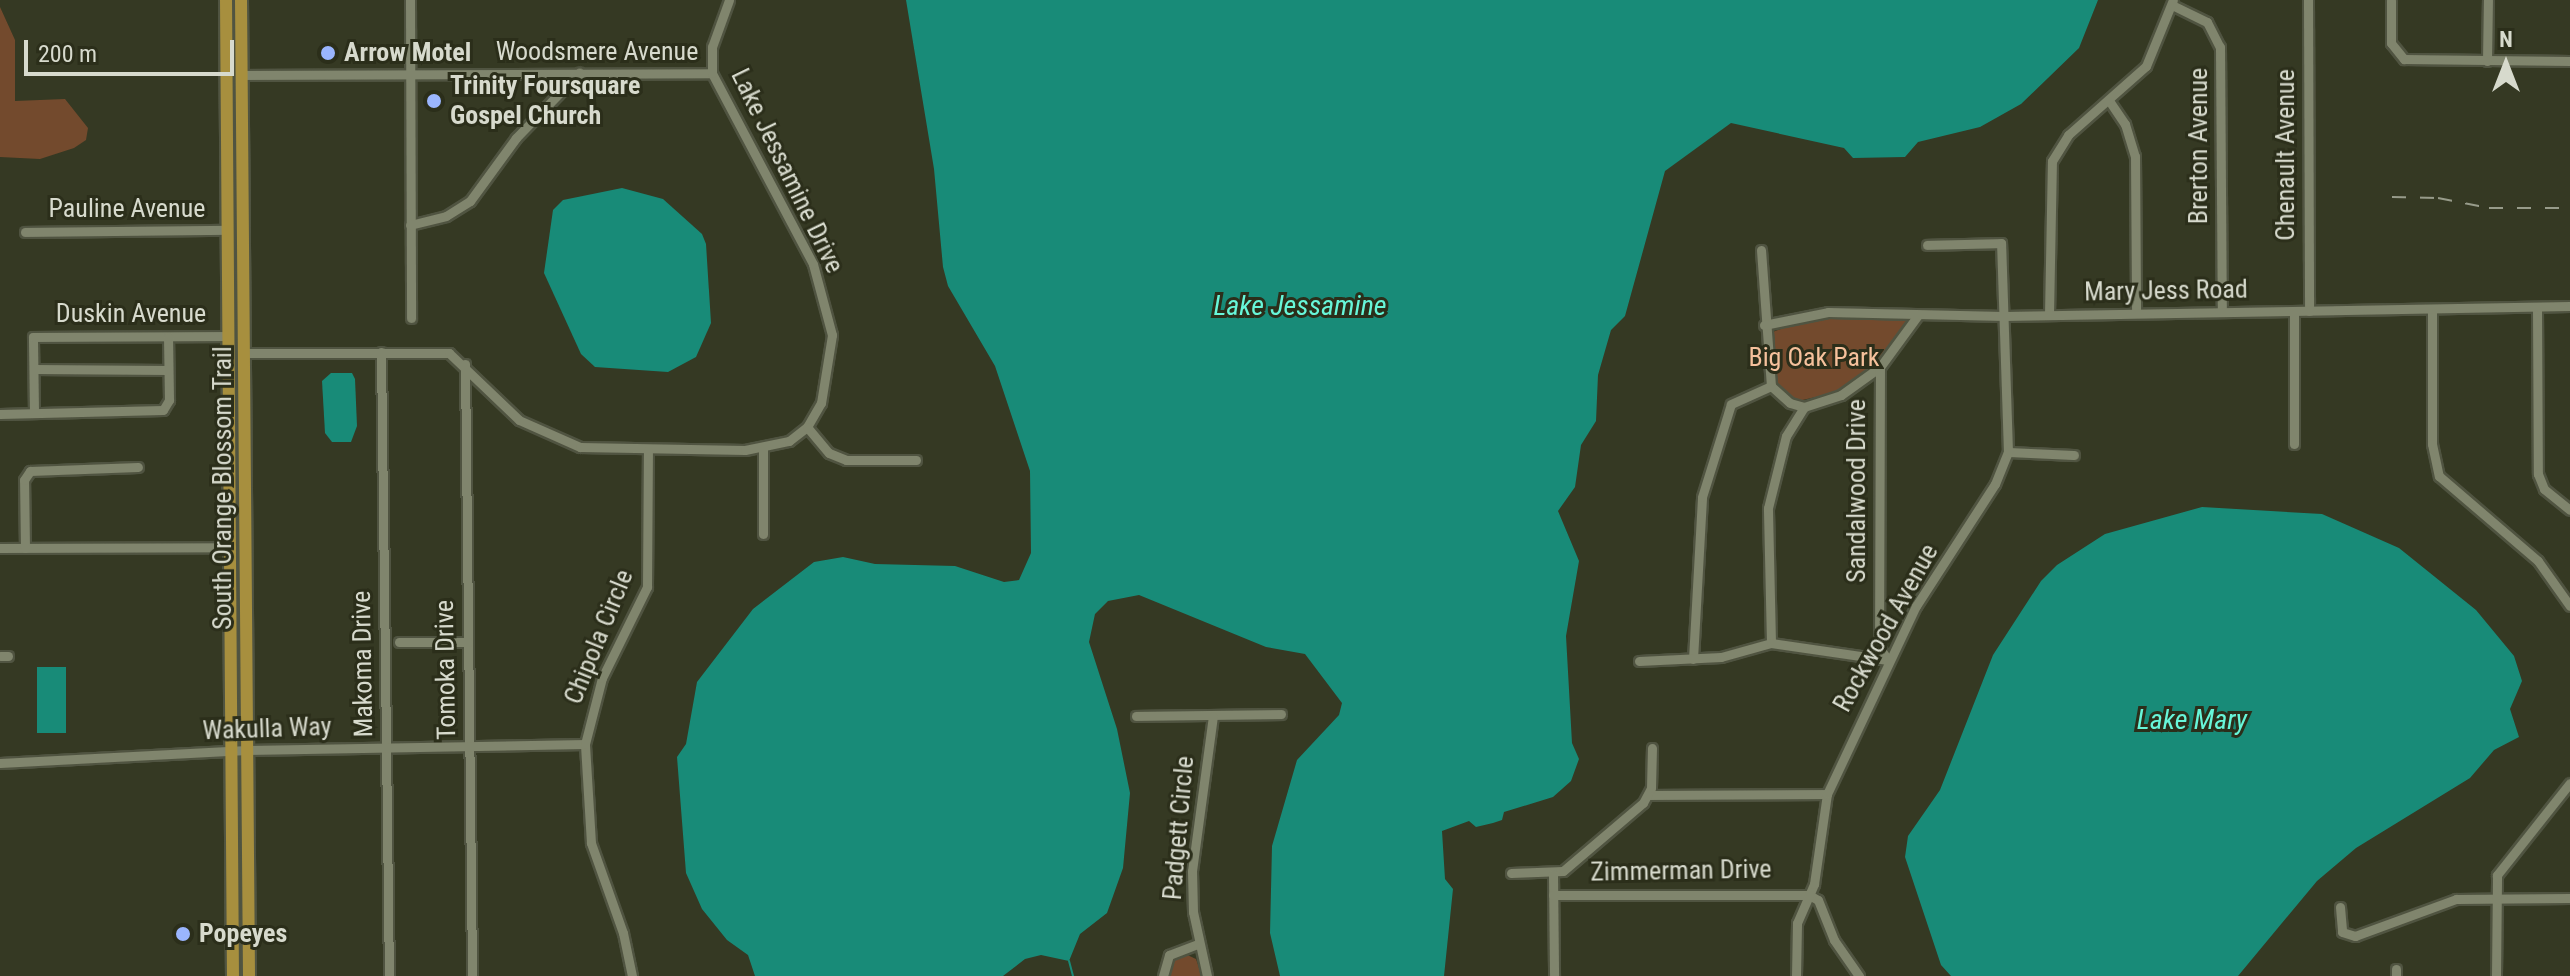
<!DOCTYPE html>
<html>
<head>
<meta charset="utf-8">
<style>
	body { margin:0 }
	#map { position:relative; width:2570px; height:976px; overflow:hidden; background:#353923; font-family:"Roboto Condensed",sans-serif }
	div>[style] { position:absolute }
	.green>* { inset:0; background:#734a2d }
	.water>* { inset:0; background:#188b78 }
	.stream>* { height:2px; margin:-1px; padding:0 1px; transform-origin:1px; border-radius:1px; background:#188b78 }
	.roads { filter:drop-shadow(2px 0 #505441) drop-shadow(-2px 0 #505441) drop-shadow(0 2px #505441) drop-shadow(0 -2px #505441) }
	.minor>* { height:9px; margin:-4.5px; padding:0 4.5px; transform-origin:4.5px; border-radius:4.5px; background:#80856d }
	.major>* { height:12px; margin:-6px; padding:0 6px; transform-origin:6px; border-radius:6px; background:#a78f3e }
	.rail>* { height:2px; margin-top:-1px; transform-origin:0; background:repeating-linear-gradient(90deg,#979b8a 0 14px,transparent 0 28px) }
	.dots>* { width:22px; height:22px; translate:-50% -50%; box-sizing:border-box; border:4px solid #2b2e1a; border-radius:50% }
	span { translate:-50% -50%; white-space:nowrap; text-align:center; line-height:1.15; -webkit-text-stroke:6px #2b2e1a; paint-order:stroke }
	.street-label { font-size:26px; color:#d7dacd }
	.poi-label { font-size:26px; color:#d7dacd; font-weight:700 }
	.left { translate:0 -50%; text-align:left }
	.park-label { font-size:26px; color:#f6c19c }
	.water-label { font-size:28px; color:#67f6d9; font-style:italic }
	.north { position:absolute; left:2466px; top:24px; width:80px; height:80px; -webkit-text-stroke:6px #2b2e1a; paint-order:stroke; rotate:0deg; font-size:22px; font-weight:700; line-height:32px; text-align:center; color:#d7dacd }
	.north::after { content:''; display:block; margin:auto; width:28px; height:36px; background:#d7dacd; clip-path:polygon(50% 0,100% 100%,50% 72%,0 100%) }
	.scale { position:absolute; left:24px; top:40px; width:210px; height:36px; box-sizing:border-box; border:4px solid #d7dacd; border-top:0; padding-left:10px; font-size:24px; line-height:28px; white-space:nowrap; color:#d7dacd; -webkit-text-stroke:6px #2b2e1a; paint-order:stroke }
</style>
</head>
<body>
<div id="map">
	<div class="green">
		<i style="clip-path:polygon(0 7px,15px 40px,15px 101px,65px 99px,88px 128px,86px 140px,74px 148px,40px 159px,0 157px)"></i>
		<i style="clip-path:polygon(1818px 315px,1893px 317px,1909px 320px,1891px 350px,1870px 369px,1838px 392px,1798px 401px,1776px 386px,1770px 333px)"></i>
		<i style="clip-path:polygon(1183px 953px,1196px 959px,1202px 976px,1168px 976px,1170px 960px)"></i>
	</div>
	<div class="water">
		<i style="clip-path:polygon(906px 0,2098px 0,2079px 48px,2021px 104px,1980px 127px,1918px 142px,1905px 157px,1853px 158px,1844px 148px,1731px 123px,1665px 171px,1625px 316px,1611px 330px,1598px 375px,1596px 421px,1581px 445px,1575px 487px,1558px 511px,1579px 561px,1566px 636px,1572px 743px,1579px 759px,1571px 781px,1553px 797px,1504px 812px,1502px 820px,1493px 823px,1476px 827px,1469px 821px,1442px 831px,1445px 879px,1453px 889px,1444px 976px,1280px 976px,1270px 933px,1272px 846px,1297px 760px,1339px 715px,1342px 703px,1305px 654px,1266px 647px,1139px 595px,1108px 601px,1095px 614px,1089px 642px,1117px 729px,1130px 793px,1123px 868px,1107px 913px,1080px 934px,1069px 961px,1041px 955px,1025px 959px,1003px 976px,755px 976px,748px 955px,727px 940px,702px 909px,686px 873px,677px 757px,686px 744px,697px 682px,753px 609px,814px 562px,843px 557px,875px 564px,955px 566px,1004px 582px,1019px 580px,1031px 553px,1030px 471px,995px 366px,948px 286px,943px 267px,934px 169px)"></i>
		<i style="clip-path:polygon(622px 188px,663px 199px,702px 234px,706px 244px,711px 323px,696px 357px,668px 372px,595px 367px,581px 354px,544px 273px,553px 210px,563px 200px)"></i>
		<i style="clip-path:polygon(331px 373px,352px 373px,355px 379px,357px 426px,351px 442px,332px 442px,325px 433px,322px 381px)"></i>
		<i style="clip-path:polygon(2202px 507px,2322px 514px,2399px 548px,2476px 610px,2514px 656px,2522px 681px,2510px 709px,2519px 737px,2494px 750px,2470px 778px,2356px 848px,2317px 881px,2238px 976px,1951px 976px,1941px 965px,1905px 857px,1908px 836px,1940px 790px,1993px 655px,2041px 581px,2057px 565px,2105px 534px)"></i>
		<i style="clip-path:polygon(37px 667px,66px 667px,66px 733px,37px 733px)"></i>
	</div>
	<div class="stream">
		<i style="left:1069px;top:961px;width:16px;rotate:75deg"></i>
	</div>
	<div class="roads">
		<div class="minor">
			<i style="left:410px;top:0;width:318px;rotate:89.8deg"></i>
			<i style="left:2308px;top:0;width:311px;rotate:89.8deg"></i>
			<i style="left:2391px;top:0;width:43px;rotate:90deg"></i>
			<i style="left:2391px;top:43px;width:21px;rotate:51deg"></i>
			<i style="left:2404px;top:59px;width:166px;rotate:0.7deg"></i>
			<i style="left:2172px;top:5px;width:39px;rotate:26deg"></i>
			<i style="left:2207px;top:22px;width:28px;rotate:63deg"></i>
			<i style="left:2220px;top:47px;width:265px;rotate:89.6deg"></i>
			<i style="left:2487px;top:61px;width:61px;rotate:-89.1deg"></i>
			<i style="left:241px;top:75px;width:471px;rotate:-0.2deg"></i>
			<i style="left:2110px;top:102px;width:27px;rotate:56deg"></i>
			<i style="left:2125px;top:124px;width:34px;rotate:73deg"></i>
			<i style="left:2135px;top:156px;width:157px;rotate:89.6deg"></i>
			<i style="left:410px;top:225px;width:37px;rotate:-14deg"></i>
			<i style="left:446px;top:216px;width:28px;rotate:-32deg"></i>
			<i style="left:470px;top:201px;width:78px;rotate:-53.9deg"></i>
			<i style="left:516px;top:138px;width:91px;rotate:-45.9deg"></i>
			<i style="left:25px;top:232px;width:203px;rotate:-0.6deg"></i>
			<i style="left:1761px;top:250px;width:136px;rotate:85.8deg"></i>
			<i style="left:1771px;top:386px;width:25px;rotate:42deg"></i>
			<i style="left:1790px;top:403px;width:15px;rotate:16deg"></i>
			<i style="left:1804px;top:407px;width:39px;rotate:-18deg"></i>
			<i style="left:1841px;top:395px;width:48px;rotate:-35.7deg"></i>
			<i style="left:1880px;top:367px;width:64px;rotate:-53.8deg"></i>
			<i style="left:2537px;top:307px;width:167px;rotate:89.7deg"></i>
			<i style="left:2538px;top:474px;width:16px;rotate:68deg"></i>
			<i style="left:2544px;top:489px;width:33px;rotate:39deg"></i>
			<i style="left:2432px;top:309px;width:135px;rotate:90deg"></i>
			<i style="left:2432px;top:444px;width:33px;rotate:78deg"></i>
			<i style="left:2439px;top:476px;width:130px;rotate:40.6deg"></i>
			<i style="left:2538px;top:561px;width:55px;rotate:54.6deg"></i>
			<i style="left:2049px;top:315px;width:154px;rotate:-88.9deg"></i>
			<i style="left:2052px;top:161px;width:31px;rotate:-58deg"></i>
			<i style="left:2068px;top:135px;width:104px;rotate:-41.5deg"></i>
			<i style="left:2146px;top:66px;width:71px;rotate:-67.8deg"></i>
			<i style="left:1764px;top:325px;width:65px;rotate:-11.5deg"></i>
			<i style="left:1828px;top:312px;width:176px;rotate:1.3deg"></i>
			<i style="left:2004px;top:316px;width:566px;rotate:-1.01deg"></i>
			<i style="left:381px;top:352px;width:624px;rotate:89.27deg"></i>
			<i style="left:244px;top:353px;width:205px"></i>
			<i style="left:449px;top:353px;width:97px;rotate:43.7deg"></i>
			<i style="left:519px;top:420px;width:67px;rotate:23.9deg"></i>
			<i style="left:580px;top:447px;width:165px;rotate:1deg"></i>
			<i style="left:745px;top:450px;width:45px;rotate:-11.6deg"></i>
			<i style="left:789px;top:441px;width:23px;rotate:-38deg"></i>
			<i style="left:807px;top:427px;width:28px;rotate:-60deg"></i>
			<i style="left:821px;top:403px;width:69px;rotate:-80.8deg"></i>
			<i style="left:832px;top:335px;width:73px;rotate:-105deg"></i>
			<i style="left:813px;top:264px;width:216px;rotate:-117.9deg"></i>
			<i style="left:712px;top:73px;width:26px;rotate:-90deg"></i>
			<i style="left:712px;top:47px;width:50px;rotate:-70.1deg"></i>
			<i style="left:465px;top:364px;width:612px;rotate:89.34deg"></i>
			<i style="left:1880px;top:367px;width:280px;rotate:90.2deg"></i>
			<i style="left:1879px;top:647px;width:16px;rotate:55deg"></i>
			<i style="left:34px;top:369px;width:134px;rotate:0.4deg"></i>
			<i style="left:34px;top:412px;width:75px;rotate:-90.8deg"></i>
			<i style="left:33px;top:337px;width:196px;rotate:-0.3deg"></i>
			<i style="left:0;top:414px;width:163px;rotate:-1.4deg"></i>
			<i style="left:163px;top:410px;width:12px;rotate:-59deg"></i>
			<i style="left:169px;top:400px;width:63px;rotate:-90.9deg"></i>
			<i style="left:807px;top:427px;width:34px;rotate:50deg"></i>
			<i style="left:829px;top:453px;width:18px;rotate:22deg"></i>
			<i style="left:846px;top:460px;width:70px"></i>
			<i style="left:2294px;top:444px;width:133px;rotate:-90deg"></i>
			<i style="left:763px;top:449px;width:85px;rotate:90deg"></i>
			<i style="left:2008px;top:452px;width:66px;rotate:2.6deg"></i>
			<i style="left:0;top:548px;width:231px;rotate:-0.2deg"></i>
			<i style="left:25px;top:548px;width:68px;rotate:-90.8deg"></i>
			<i style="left:24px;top:480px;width:11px;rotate:-56deg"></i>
			<i style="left:30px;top:471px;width:108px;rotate:-2.1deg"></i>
			<i style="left:399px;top:642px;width:69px"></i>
			<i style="left:1771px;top:643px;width:135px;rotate:-91.3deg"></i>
			<i style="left:1768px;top:508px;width:74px;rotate:-76deg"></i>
			<i style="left:1786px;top:436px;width:34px;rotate:-58deg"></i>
			<i style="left:0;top:656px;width:8px"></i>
			<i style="left:1693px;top:659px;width:162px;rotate:-86.8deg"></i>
			<i style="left:1702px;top:497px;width:97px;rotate:-72.7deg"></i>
			<i style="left:1731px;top:404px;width:44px;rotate:-24.2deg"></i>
			<i style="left:1639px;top:661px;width:82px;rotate:-2.8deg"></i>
			<i style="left:1721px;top:657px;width:52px;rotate:-15.6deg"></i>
			<i style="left:1771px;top:643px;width:118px;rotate:8.3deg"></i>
			<i style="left:1136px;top:716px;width:145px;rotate:-0.8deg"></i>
			<i style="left:0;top:763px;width:247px;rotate:-3deg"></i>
			<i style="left:247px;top:750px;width:338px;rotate:-1deg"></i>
			<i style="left:1650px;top:795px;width:177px;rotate:-0.3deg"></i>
			<i style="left:1511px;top:873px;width:52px;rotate:-2.2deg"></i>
			<i style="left:1563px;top:871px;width:105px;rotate:-40.4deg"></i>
			<i style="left:1643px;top:803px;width:17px;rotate:-62deg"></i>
			<i style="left:1651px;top:788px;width:40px;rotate:-88.6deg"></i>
			<i style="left:1553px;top:874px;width:102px;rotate:89.4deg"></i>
			<i style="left:1553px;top:895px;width:256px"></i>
			<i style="left:1809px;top:895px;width:10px;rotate:29deg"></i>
			<i style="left:1818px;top:900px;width:43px;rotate:68.2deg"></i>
			<i style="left:1834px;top:940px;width:44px;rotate:55.2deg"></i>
			<i style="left:2340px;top:907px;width:25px;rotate:85deg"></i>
			<i style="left:2342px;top:932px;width:14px;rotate:17deg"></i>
			<i style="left:2355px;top:936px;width:108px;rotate:-20.1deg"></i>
			<i style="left:2456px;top:899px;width:114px;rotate:-0.5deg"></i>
			<i style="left:2396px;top:969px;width:7px;rotate:90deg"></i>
			<i style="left:632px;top:976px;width:44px;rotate:-101.8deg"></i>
			<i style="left:623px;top:933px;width:96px;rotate:-109.6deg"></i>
			<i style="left:591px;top:843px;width:99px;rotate:-93.5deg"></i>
			<i style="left:585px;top:744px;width:68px;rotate:-75.6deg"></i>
			<i style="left:602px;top:678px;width:102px;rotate:-63.7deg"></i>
			<i style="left:647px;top:587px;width:136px;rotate:-89.6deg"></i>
			<i style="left:1163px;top:976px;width:22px;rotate:-74deg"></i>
			<i style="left:1169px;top:955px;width:31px;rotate:-21deg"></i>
			<i style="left:1207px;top:976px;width:66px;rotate:-102.3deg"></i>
			<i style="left:1193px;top:912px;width:41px;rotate:-91.4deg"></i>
			<i style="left:1192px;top:871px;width:156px;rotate:-82.3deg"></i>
			<i style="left:1796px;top:976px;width:53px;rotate:-88.9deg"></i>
			<i style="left:1797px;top:923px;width:43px;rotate:-66.4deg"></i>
			<i style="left:1814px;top:884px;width:91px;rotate:-81.8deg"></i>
			<i style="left:1827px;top:794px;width:208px;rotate:-64.7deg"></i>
			<i style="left:1916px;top:606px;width:145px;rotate:-57.1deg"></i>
			<i style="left:1995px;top:484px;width:35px;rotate:-68deg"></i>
			<i style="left:2008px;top:452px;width:209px;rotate:-91.9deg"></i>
			<i style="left:2001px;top:243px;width:74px;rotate:178.5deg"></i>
			<i style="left:2496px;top:976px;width:101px;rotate:-89.4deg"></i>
			<i style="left:2497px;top:875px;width:117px;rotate:-51.6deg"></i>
		</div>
		<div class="major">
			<i style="left:226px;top:0;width:976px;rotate:89.59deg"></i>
			<i style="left:241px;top:0;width:976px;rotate:89.53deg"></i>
		</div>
	</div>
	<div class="rail">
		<i style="left:2392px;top:197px;width:46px;rotate:1.2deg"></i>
		<i style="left:2438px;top:198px;width:52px;rotate:11.1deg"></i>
		<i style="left:2489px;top:208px;width:81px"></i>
	</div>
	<div class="dots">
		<i style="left:328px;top:53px;background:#9ab5fd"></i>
		<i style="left:434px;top:101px;background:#9ab5fd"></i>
		<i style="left:183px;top:934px;background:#9ab5fd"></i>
	</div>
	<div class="street-label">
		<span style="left:597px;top:52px">Woodsmere Avenue</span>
		<span style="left:2199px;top:146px;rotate:-90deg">Brerton Avenue</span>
		<span style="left:2286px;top:155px;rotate:-90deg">Chenault Avenue</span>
		<span style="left:787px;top:171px;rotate:64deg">Lake Jessamine Drive</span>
		<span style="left:127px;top:209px">Pauline Avenue</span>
		<span style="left:2166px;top:291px;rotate:-1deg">Mary Jess Road</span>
		<span style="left:131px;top:314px">Duskin Avenue</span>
		<span style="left:223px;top:488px;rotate:-90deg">South Orange Blossom Trail</span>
		<span style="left:1857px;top:491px;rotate:-90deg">Sandalwood Drive</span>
		<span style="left:1886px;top:628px;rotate:-61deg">Rockwood Avenue</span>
		<span style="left:599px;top:637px;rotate:-68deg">Chipola Circle</span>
		<span style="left:363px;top:664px;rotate:-91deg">Makoma Drive</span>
		<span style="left:446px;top:670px;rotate:-91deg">Tomoka Drive</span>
		<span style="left:267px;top:729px;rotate:-2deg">Wakulla Way</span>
		<span style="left:1179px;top:828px;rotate:-85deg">Padgett Circle</span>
		<span style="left:1681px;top:871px;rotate:-1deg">Zimmerman Drive</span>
	</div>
	<div class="poi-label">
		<span class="left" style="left:344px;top:53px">Arrow Motel</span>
		<span class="left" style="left:450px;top:101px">Trinity Foursquare<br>Gospel Church</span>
		<span class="left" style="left:199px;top:934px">Popeyes</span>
	</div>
	<div class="park-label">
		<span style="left:1814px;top:358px">Big Oak Park</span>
	</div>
	<div class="water-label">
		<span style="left:1300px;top:306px">Lake Jessamine</span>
		<span style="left:2192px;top:720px">Lake Mary</span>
	</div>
	<div class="north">N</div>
	<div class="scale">200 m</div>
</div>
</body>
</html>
